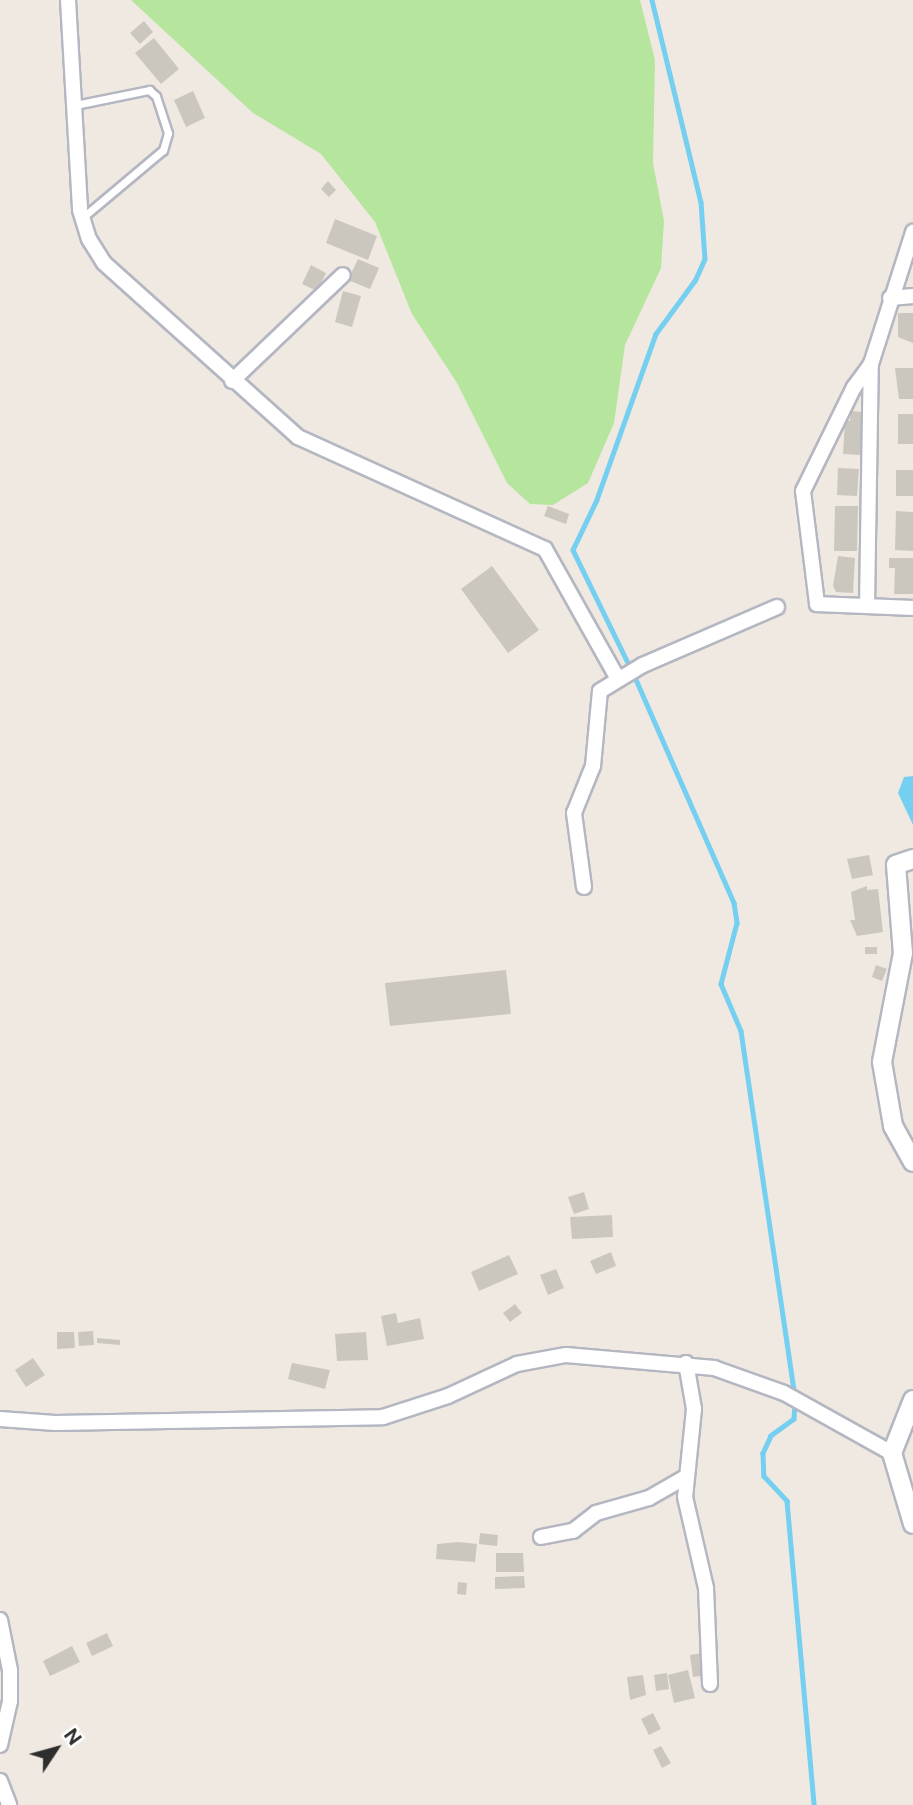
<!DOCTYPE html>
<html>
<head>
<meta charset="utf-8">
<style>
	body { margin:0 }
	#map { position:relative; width:913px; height:1805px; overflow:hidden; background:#efe9e1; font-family:"Public Sans",sans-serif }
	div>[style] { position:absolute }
	.green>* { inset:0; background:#b6e59e }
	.water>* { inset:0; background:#75cff0 }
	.stream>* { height:4.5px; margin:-2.25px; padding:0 2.25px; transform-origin:2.25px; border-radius:2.25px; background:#75cff0 }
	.building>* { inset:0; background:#cbc7bf }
	.roads { filter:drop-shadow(2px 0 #b4b7c1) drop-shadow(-2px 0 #b4b7c1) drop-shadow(0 2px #b4b7c1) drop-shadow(0 -2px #b4b7c1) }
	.service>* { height:7px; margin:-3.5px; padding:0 3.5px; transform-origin:3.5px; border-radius:3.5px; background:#fff }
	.minor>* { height:14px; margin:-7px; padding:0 7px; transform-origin:7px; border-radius:7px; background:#fff }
	.tertiary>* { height:18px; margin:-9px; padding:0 9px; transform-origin:9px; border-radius:9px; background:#fff }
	span { translate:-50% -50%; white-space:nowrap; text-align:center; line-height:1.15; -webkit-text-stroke:7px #fff; paint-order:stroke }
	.north { position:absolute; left:21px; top:1714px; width:70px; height:70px; -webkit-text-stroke:5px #fff; paint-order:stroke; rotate:54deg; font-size:19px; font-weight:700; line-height:28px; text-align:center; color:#2e2e2e }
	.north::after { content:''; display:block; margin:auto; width:24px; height:32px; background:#2e2e2e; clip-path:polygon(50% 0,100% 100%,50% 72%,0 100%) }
</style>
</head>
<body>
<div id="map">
	<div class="green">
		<i style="clip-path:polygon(131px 0,640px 0,655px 60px,653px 163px,664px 221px,661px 268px,625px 345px,614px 423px,588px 483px,553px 505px,530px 504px,507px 483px,457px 383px,412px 314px,375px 222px,321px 154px,253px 113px)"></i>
	</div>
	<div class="water">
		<i style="clip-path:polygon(913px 776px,913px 825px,898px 793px,904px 777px)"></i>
	</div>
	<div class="stream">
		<i style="left:652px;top:0;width:208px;rotate:76.4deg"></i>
		<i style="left:701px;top:202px;width:57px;rotate:86deg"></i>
		<i style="left:705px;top:259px;width:24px;rotate:114deg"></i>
		<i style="left:695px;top:281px;width:66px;rotate:126.3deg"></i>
		<i style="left:656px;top:334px;width:176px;rotate:109.6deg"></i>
		<i style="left:597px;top:500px;width:55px;rotate:115.6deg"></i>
		<i style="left:573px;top:550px;width:139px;rotate:64deg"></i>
		<i style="left:634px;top:675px;width:249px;rotate:66.3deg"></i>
		<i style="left:734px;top:903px;width:20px;rotate:81deg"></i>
		<i style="left:737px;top:923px;width:63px;rotate:104.7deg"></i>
		<i style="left:721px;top:984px;width:51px;rotate:66.9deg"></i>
		<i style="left:741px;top:1031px;width:368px;rotate:81.6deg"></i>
		<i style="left:795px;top:1404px;width:15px;rotate:94deg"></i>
		<i style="left:794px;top:1419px;width:29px;rotate:144deg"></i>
		<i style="left:771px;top:1436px;width:19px;rotate:115deg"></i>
		<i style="left:763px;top:1453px;width:23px;rotate:88deg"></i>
		<i style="left:764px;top:1476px;width:34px;rotate:47deg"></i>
		<i style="left:787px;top:1501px;width:305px;rotate:84.9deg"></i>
	</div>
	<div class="building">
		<i style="clip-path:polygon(144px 21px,153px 32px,140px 44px,130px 33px)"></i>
		<i style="clip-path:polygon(154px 38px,179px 69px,161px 84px,135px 53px)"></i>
		<i style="clip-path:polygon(193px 91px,205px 118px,186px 127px,174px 100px)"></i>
		<i style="clip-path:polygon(328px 181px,336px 190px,329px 197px,321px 189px)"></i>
		<i style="clip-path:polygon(335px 219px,377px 236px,368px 260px,326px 243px)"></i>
		<i style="clip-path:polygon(358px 259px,379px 268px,370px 289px,348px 280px)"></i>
		<i style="clip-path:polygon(311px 265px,326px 273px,317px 291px,302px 284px)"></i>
		<i style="clip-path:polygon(343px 291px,361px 296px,352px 327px,335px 322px)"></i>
		<i style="clip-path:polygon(898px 313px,913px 313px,913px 343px,898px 337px)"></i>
		<i style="clip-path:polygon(895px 368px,913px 368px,913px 399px,899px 399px)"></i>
		<i style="clip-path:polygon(851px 411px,863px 412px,860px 455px,843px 454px,845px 420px,850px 421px)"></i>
		<i style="clip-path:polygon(898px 414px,913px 414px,913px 444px,898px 444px)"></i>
		<i style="clip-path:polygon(838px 468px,859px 469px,857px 496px,837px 495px)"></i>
		<i style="clip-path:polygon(896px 470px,913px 470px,913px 496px,896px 496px)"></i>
		<i style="clip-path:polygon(548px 506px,569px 514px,566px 524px,544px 516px)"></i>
		<i style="clip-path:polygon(835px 506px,858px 506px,857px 551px,834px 551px)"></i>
		<i style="clip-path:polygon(896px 511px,913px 512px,913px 551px,895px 550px)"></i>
		<i style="clip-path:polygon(838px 556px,855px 558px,853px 593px,836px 592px,833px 586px)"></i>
		<i style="clip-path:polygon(889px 558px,913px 558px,913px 594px,894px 594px,895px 568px,889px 568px)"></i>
		<i style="clip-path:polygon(492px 566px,539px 630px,508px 653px,461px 589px)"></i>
		<i style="clip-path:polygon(869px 855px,873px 875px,852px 879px,847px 859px)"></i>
		<i style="clip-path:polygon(867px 886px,867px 890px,878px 889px,883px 932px,857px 936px,850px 920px,855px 920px,851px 892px)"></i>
		<i style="clip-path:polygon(865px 947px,877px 947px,877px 954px,865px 954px)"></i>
		<i style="clip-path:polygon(876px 965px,887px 969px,882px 981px,872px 977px)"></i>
		<i style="clip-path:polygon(506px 970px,511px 1014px,390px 1026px,385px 983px)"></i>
		<i style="clip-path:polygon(584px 1192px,589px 1209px,574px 1214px,568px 1197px)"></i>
		<i style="clip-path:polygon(612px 1215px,613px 1237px,572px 1239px,570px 1217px)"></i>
		<i style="clip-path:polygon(611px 1252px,616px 1266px,596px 1274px,590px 1261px)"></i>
		<i style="clip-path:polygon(509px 1255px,518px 1274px,479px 1291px,471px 1272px)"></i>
		<i style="clip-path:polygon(556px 1269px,564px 1288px,548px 1295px,540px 1275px)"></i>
		<i style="clip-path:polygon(515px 1304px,522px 1313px,510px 1322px,503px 1313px)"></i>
		<i style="clip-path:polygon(396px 1313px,398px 1323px,420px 1318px,424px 1339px,387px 1346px,381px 1316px)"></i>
		<i style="clip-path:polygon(93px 1331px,94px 1345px,79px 1346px,78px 1332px)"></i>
		<i style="clip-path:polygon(57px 1332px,74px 1332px,75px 1348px,57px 1349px)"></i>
		<i style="clip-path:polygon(366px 1332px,368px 1360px,337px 1361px,335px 1334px)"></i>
		<i style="clip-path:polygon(97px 1338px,120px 1340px,120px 1345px,97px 1343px)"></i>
		<i style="clip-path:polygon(33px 1358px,45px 1375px,26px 1387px,15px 1370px)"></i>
		<i style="clip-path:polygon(292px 1363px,330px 1370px,325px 1389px,288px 1379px)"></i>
		<i style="clip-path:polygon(480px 1533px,498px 1535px,497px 1546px,479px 1544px)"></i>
		<i style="clip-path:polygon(458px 1542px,477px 1544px,475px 1562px,436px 1559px,437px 1544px)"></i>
		<i style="clip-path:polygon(496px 1553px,523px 1553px,524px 1572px,496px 1572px)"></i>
		<i style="clip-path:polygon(524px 1576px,525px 1588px,495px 1589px,495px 1577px)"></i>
		<i style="clip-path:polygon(458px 1582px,467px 1583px,466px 1595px,457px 1594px)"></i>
		<i style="clip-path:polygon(107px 1633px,113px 1646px,92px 1656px,86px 1643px)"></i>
		<i style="clip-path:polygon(72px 1646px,80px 1662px,50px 1676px,43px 1661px)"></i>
		<i style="clip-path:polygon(703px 1653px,707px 1675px,693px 1677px,690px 1655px)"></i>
		<i style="clip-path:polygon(688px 1670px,695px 1698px,674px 1703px,668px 1675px)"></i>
		<i style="clip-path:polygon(667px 1673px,669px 1689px,656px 1691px,654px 1675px)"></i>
		<i style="clip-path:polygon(643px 1675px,646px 1695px,630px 1700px,627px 1677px)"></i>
		<i style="clip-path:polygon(653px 1713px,661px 1729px,649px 1735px,641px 1719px)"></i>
		<i style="clip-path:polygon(661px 1746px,671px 1763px,662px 1768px,653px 1750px)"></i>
	</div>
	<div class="roads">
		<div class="service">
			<i style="left:75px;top:105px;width:76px;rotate:-11.5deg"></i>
			<i style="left:149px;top:90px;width:9px;rotate:41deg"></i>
			<i style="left:156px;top:96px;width:39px;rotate:72deg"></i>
			<i style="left:168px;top:133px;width:18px;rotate:106deg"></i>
			<i style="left:163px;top:150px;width:106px;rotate:140deg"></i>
		</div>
		<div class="minor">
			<i style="left:68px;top:0;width:210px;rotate:86.7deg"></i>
			<i style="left:80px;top:210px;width:30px;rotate:73deg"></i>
			<i style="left:89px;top:239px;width:28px;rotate:58deg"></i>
			<i style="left:104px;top:263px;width:261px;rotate:41.9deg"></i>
			<i style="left:298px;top:437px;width:271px;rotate:24.4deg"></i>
			<i style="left:545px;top:549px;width:149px;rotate:60.7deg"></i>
			<i style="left:890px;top:298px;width:23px;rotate:-5deg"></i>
			<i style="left:871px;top:364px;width:29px;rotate:126deg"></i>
			<i style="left:854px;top:387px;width:116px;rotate:116.1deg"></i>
			<i style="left:803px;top:491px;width:114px;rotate:82.9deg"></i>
			<i style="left:817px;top:604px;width:96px;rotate:2.4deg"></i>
			<i style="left:232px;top:381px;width:153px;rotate:-43.7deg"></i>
			<i style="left:867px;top:606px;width:242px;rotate:-89.1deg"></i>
			<i style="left:871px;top:364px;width:139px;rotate:-72.3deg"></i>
			<i style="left:584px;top:887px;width:75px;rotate:-97.7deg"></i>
			<i style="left:574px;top:813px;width:51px;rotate:-68deg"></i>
			<i style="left:593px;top:766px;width:75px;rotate:-84.7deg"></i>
			<i style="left:600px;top:691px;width:50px;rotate:-31.2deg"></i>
			<i style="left:643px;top:665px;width:146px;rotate:-23.4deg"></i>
			<i style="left:686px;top:1363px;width:47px;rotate:80.1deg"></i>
			<i style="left:694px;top:1409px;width:88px;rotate:95.8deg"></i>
			<i style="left:685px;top:1497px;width:93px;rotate:77deg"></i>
			<i style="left:706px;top:1588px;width:96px;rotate:87.6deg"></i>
			<i style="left:0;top:1419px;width:55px;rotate:4.2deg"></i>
			<i style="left:55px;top:1423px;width:328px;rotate:-1deg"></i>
			<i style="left:383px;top:1417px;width:68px;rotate:-17.9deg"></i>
			<i style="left:448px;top:1396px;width:76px;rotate:-24.9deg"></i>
			<i style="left:517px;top:1364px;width:50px;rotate:-10.4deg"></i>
			<i style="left:566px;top:1355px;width:149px;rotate:5deg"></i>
			<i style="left:714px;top:1368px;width:74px;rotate:19.7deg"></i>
			<i style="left:784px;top:1393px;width:124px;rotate:29.1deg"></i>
			<i style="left:541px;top:1537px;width:33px;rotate:-11deg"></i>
			<i style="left:573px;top:1531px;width:29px;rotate:-38deg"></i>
			<i style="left:596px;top:1513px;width:55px;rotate:-15.8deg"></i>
			<i style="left:649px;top:1498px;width:40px;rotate:-29.7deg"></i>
			<i style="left:0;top:1620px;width:51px;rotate:78.7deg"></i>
			<i style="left:10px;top:1670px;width:31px;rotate:90deg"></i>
			<i style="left:10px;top:1701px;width:45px;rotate:102.8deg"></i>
			<i style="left:0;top:1781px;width:26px;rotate:69deg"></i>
		</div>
		<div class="tertiary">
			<i style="left:913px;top:859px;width:18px;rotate:161deg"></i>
			<i style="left:896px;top:865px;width:88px;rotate:85.5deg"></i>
			<i style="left:903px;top:953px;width:111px;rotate:100.9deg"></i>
			<i style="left:882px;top:1062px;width:65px;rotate:80.2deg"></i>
			<i style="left:893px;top:1126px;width:41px;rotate:60.9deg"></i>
			<i style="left:913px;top:1400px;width:57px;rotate:111.6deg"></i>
			<i style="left:892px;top:1453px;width:74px;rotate:73.5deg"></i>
		</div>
	</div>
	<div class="north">N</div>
</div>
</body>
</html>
